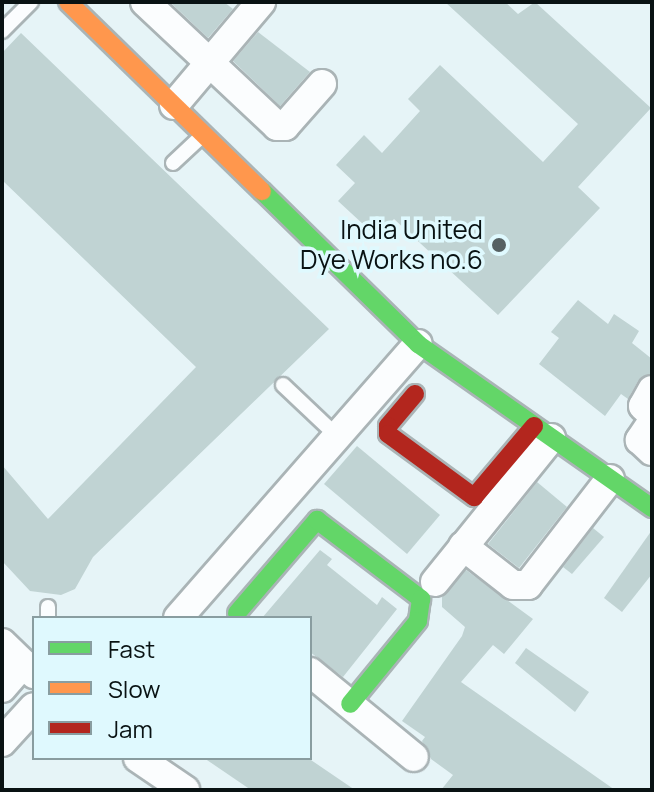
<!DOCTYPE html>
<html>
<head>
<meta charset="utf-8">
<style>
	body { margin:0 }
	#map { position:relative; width:654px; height:792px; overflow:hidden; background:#e6f4f7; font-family:Manrope,sans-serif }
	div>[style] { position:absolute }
	.building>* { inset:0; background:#c0d3d3 }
	.roads { filter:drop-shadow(2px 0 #aab4b6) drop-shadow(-2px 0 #aab4b6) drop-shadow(0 2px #aab4b6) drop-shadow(0 -2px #aab4b6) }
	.lane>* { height:14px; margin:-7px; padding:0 7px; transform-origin:7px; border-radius:7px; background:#fbfdfe }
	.street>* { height:28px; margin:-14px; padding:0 14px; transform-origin:14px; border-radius:14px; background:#fbfdfe }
	.fast>* { height:18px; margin:-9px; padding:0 9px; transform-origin:9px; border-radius:9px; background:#63d668 }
	.slow>* { height:18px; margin:-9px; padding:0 9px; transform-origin:9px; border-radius:9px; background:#ff974d }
	.jam>* { height:18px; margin:-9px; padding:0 9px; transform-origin:9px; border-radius:9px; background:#b3261e }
	.dots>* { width:22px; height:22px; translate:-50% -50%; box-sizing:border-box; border:4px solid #dff9fe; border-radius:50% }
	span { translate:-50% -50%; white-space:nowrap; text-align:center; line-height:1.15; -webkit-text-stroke:7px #dff9fe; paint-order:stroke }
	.poi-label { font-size:26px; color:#091213 }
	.right { translate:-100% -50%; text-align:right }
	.frame { position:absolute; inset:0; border:4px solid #091213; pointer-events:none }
	.legend { position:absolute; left:32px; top:616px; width:280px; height:144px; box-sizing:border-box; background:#dff9fe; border:2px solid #899da0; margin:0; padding:10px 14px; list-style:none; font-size:24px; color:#091213 }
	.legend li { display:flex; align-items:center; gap:16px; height:40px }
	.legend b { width:40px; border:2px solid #899da0 }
</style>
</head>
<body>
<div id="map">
	<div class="building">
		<i style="clip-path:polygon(170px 2px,224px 2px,233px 9px,208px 38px)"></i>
		<i style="clip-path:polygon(445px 2px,505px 2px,518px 14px,535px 2px,651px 108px,578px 187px,600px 208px,498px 315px,394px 219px,377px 237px,338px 201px,355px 183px,336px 165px,364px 135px,382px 153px,420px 111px,408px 99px,440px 65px,543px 162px,578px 124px)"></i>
		<i style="clip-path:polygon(258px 32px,310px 72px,280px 106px,233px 61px)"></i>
		<i style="clip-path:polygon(21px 33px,329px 329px,93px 557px,75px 589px,61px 595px,30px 591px,2px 561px,2px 465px,48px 519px,196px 367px,2px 180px,2px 53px)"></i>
		<i style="clip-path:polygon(578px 300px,608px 324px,614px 314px,639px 331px,632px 343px,652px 359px,652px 373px,638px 381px,628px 399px,621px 394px,605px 416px,539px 364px,559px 338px,551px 332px)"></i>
		<i style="clip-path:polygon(357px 446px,440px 515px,407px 554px,324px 484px)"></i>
		<i style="clip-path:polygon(537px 482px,567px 507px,519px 568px,488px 544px)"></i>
		<i style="clip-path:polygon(593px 528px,604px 537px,572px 574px,563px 567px)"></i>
		<i style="clip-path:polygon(652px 530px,652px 574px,622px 612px,604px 598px)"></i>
		<i style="clip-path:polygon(320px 550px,332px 559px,327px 565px,377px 605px,382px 597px,397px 609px,343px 677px,310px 652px,310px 618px,262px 618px)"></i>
		<i style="clip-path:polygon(466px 570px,533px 619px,504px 654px,493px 645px,461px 682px,615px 790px,441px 790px,453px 775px,431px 759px,422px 741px,425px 737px,402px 721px,462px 636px,465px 627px,442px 607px,442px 597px)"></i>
		<i style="clip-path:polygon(526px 648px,589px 692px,575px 712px,515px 663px)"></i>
		<i style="clip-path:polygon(204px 758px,308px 758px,355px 790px,251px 790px)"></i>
	</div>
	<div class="roads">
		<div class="lane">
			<i style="left:2px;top:31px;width:41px;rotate:-45deg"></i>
			<i style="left:173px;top:163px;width:40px;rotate:-43deg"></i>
			<i style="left:283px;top:385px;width:76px;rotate:43.4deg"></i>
			<i style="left:48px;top:607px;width:11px;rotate:90deg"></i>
		</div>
		<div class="street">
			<i style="left:145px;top:2px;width:181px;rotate:43.2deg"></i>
			<i style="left:277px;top:126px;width:8px"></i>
			<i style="left:285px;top:126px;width:56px;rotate:-48.6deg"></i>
			<i style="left:174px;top:105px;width:135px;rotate:-49.8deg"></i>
			<i style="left:652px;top:390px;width:18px;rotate:119deg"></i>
			<i style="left:643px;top:406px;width:12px;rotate:42deg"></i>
			<i style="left:652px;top:422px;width:22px;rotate:124deg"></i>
			<i style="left:640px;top:440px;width:16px;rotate:43deg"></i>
			<i style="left:463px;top:546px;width:63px;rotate:38deg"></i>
			<i style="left:513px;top:585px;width:15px"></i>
			<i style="left:528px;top:585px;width:134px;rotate:-52.3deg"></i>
			<i style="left:435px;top:582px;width:185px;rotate:-51.1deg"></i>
			<i style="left:178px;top:618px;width:364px;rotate:-48.8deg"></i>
			<i style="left:2px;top:643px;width:45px;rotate:44.1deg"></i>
			<i style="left:310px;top:672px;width:134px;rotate:39.3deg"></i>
			<i style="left:2px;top:688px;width:32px;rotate:-49deg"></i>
			<i style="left:2px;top:742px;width:47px;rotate:-47.6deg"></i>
			<i style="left:138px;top:758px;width:57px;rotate:34.2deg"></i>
		</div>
		<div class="fast">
			<i style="left:262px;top:191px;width:219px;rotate:44.4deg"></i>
			<i style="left:418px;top:344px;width:286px;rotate:35deg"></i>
			<i style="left:237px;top:613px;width:123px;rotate:-49.3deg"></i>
			<i style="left:317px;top:520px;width:131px;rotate:37.2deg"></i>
			<i style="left:421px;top:599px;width:22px;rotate:98deg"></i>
			<i style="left:418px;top:621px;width:107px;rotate:129.3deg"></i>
		</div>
		<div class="slow">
			<i style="left:68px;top:2px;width:271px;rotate:44.3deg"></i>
		</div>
		<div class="jam">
			<i style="left:415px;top:394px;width:42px;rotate:130.2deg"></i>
			<i style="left:388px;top:426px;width:8px;rotate:90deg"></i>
			<i style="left:388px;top:434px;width:107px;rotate:36.2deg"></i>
			<i style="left:474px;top:497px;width:93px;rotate:-49.8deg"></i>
		</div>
	</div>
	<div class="dots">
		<i style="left:499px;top:245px;background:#566163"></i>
	</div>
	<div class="poi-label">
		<span class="right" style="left:483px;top:245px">India United<br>Dye Works no.6</span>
	</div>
	<div class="frame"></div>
	<ul class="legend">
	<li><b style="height:10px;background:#63d668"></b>Fast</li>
	<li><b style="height:10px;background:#ff974d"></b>Slow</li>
	<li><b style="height:10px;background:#b3261e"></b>Jam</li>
	</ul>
</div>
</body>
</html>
